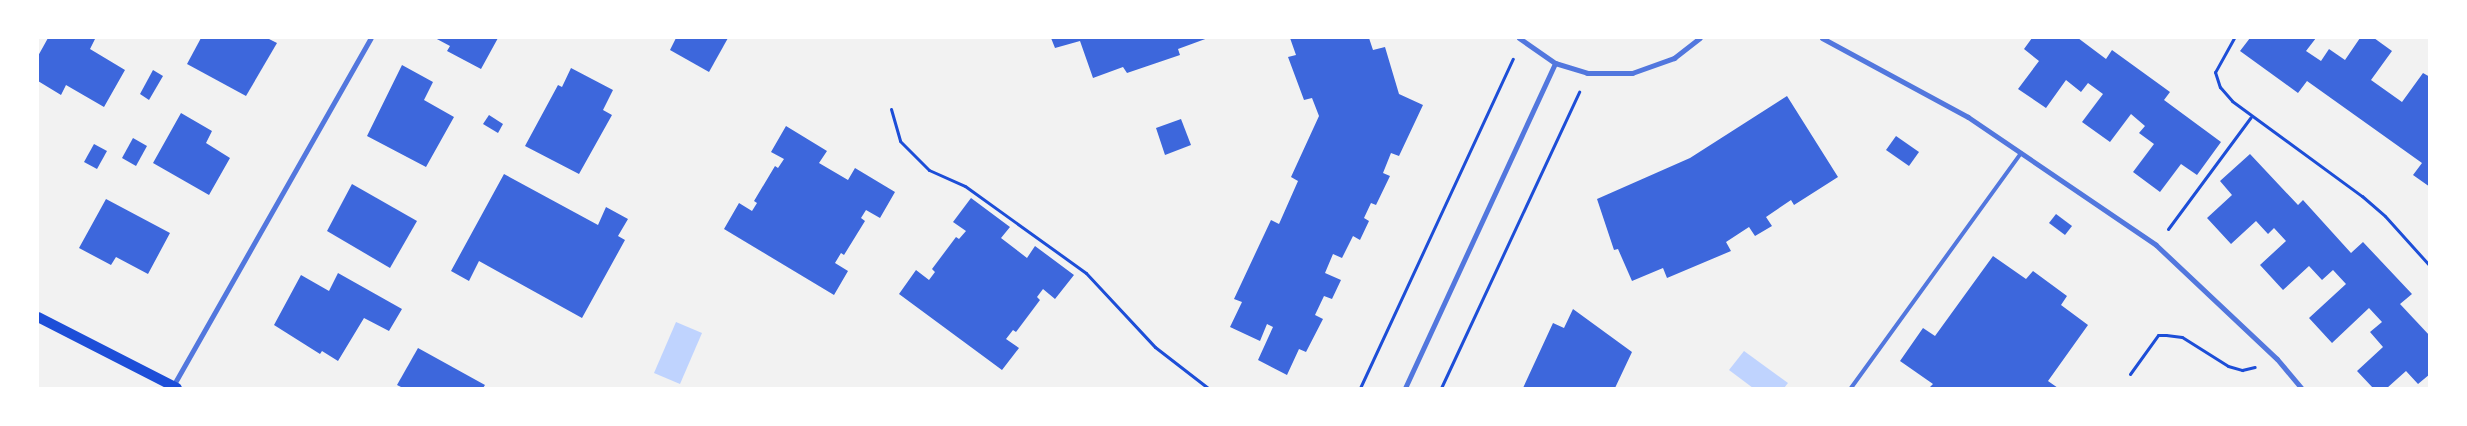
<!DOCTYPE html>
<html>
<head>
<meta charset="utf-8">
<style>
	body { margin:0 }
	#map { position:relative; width:2467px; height:426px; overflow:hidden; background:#f2f2f2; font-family:Poppins,sans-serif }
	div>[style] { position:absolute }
	.water>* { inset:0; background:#bfd3fe }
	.building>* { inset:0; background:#3d67dc }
	.path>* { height:3px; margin:-1.5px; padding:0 1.5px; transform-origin:1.5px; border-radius:1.5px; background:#1d4ed8 }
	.service>* { height:4px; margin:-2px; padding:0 2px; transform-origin:2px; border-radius:2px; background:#5277de }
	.minor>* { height:5px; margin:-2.5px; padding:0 2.5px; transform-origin:2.5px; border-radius:2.5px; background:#5277de }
	.secondary>* { height:10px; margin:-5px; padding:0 5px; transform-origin:5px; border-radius:5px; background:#1d4ed8 }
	span { translate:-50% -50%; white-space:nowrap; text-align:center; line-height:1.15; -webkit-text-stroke:5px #fff; paint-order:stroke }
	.frame { position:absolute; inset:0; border:39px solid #fff; pointer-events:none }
</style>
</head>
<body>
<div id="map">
	<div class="water">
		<i style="clip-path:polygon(676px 322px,702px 333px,680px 384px,654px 373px)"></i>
		<i style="clip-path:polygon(1744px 351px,1788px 383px,1784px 388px,1753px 388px,1729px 370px)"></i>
	</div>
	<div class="building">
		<i style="clip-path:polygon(48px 38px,93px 38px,95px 39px,90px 49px,125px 70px,104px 107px,66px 85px,61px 95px,38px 81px,38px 56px)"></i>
		<i style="clip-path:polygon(201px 38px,267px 38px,277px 43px,246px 96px,187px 64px)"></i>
		<i style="clip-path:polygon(435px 38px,498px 38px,481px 69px,447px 51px,450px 46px)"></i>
		<i style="clip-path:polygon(676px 38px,728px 38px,709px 72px,670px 50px)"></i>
		<i style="clip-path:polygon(1051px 38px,1208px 38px,1178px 49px,1180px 55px,1127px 73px,1123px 67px,1093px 78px,1080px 41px,1055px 48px)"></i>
		<i style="clip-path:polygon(1290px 38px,1369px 38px,1373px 50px,1385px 47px,1399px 94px,1423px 105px,1399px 156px,1391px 153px,1383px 173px,1390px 176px,1376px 205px,1371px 203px,1364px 218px,1369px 221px,1360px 240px,1353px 236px,1342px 258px,1333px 254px,1325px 273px,1341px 280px,1332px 299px,1324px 296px,1315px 315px,1323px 319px,1306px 352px,1299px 349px,1287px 375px,1258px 360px,1273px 327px,1267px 324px,1260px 341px,1230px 327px,1242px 302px,1234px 299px,1271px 220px,1279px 224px,1298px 181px,1291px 177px,1319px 116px,1312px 98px,1304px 100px,1288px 57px,1296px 55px)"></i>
		<i style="clip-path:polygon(2032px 38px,2078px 38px,2106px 59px,2112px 50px,2170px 92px,2164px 100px,2221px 142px,2197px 175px,2181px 164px,2160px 192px,2133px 172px,2154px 144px,2139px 133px,2145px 126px,2131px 114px,2110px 142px,2082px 122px,2103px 94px,2088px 83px,2081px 92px,2066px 80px,2046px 108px,2018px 89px,2039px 61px,2024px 49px)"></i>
		<i style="clip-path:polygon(2250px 38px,2316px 38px,2306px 51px,2321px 61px,2329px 49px,2345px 60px,2360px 38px,2374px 38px,2392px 51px,2371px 80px,2402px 102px,2423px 73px,2430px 77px,2430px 187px,2413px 175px,2422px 163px,2307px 81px,2298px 93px,2240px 51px)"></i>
		<i style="clip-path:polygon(402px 65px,433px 82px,424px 100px,454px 117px,426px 167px,367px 136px)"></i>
		<i style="clip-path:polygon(571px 68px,613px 90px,603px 110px,612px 115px,579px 174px,525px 146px,558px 85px,562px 87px)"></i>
		<i style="clip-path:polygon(153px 70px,163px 76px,149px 100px,140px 94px)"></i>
		<i style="clip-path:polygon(1787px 96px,1838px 177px,1794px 205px,1791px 200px,1766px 217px,1772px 226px,1755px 236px,1749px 227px,1726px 242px,1731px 251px,1667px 278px,1663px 268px,1632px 281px,1618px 249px,1614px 250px,1597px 199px,1690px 158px)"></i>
		<i style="clip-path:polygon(181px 113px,212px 131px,206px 143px,230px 158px,209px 195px,153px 163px)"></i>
		<i style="clip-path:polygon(489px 115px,503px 124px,498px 133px,483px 124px)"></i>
		<i style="clip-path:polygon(1181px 119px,1191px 145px,1165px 155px,1156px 128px)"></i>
		<i style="clip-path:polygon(786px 126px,827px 151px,819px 163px,848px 180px,855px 168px,895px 192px,880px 218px,866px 210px,861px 218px,865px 221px,844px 255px,841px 253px,835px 263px,848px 271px,834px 295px,724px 229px,739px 203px,752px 211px,757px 203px,754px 201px,775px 166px,778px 168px,784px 159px,771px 152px)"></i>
		<i style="clip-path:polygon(1896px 136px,1919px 152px,1909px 166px,1886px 150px)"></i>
		<i style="clip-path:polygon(133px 138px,147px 146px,136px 166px,122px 158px)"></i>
		<i style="clip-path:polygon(94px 144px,107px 151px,97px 169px,84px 162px)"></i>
		<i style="clip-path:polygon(2250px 154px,2298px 205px,2303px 200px,2351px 253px,2363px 242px,2412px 294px,2400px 304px,2430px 336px,2430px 374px,2418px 384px,2406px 371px,2387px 388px,2373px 388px,2357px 371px,2383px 347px,2370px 332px,2382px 322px,2369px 308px,2332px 343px,2309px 318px,2346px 284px,2333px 270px,2322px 280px,2309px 266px,2283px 290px,2260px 265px,2286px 241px,2274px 228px,2268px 234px,2256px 221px,2231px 244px,2207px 218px,2232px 195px,2220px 181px)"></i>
		<i style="clip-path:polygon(504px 174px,598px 225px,606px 207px,628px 219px,618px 236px,625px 240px,582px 318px,479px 261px,469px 281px,451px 271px)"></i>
		<i style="clip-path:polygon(352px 184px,417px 221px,390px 268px,327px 231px)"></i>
		<i style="clip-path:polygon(971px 198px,1010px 227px,1001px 238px,1027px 258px,1035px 246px,1074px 275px,1055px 299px,1043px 289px,1037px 297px,1040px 300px,1016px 332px,1013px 330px,1006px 339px,1019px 348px,1002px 370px,899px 294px,916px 270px,929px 280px,935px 272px,932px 269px,956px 237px,959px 239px,966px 231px,953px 222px)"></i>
		<i style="clip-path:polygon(106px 199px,170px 233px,148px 274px,116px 257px,111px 265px,79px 248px)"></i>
		<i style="clip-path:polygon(2056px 214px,2072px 226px,2065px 235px,2049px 223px)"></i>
		<i style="clip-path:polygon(1993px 256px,2026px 279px,2033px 271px,2067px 296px,2061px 305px,2088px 325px,2048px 381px,2058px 388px,1929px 388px,1933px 384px,1900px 361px,1923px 328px,1935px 336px)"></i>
		<i style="clip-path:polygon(338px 273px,402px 309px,389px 331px,364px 318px,338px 361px,322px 351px,320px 354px,274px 325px,301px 275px,329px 291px)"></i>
		<i style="clip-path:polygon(1573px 309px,1632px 352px,1615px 388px,1523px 388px,1553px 323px,1564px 328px)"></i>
		<i style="clip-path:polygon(418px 348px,485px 385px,483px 388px,403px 388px,397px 385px)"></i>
	</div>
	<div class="path">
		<i style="left:2234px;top:38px;width:39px;rotate:119deg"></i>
		<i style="left:2215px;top:72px;width:16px;rotate:72deg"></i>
		<i style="left:2220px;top:87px;width:18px;rotate:49deg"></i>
		<i style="left:2232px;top:101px;width:161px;rotate:36.2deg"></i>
		<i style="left:2362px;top:196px;width:30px;rotate:41deg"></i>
		<i style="left:2385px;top:216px;width:67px;rotate:48deg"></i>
		<i style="left:891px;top:109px;width:33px;rotate:74deg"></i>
		<i style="left:900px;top:141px;width:41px;rotate:45deg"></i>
		<i style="left:929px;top:170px;width:39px;rotate:24deg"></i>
		<i style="left:965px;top:186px;width:149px;rotate:35.7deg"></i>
		<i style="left:1086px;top:273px;width:101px;rotate:47deg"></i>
		<i style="left:1155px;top:347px;width:67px;rotate:37.7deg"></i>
		<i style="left:2168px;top:229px;width:139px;rotate:-53.5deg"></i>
		<i style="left:2130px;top:374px;width:48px;rotate:-54.3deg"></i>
		<i style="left:2158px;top:335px;width:8px"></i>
		<i style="left:2166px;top:335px;width:16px;rotate:7deg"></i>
		<i style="left:2182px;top:337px;width:54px;rotate:32.2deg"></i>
		<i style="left:2228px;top:366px;width:15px;rotate:16deg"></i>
		<i style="left:2242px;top:370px;width:13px;rotate:-13deg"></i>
		<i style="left:1360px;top:388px;width:363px;rotate:-65.1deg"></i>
		<i style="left:1441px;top:388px;width:327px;rotate:-65deg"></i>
		<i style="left:2428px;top:388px;width:2px;rotate:-27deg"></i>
	</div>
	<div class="service">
		<i style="left:1851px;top:388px;width:290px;rotate:-54.1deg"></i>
	</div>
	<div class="minor">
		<i style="left:1519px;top:38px;width:44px;rotate:34.8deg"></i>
		<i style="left:1555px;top:63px;width:34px;rotate:17deg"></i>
		<i style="left:1587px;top:73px;width:45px"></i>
		<i style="left:1632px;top:73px;width:45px;rotate:-19.7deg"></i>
		<i style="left:1674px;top:58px;width:33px;rotate:-38deg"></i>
		<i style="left:1822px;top:38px;width:166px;rotate:28.4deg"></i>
		<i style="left:1968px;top:117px;width:227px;rotate:34.2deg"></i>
		<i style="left:2156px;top:245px;width:166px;rotate:43.3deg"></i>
		<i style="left:2277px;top:359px;width:38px;rotate:50deg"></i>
		<i style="left:173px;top:386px;width:400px;rotate:-60.4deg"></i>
		<i style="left:1405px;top:388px;width:358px;rotate:-65.2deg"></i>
	</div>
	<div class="secondary">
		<i style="left:38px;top:317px;width:156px;rotate:27.1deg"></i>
	</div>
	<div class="frame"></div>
</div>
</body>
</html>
